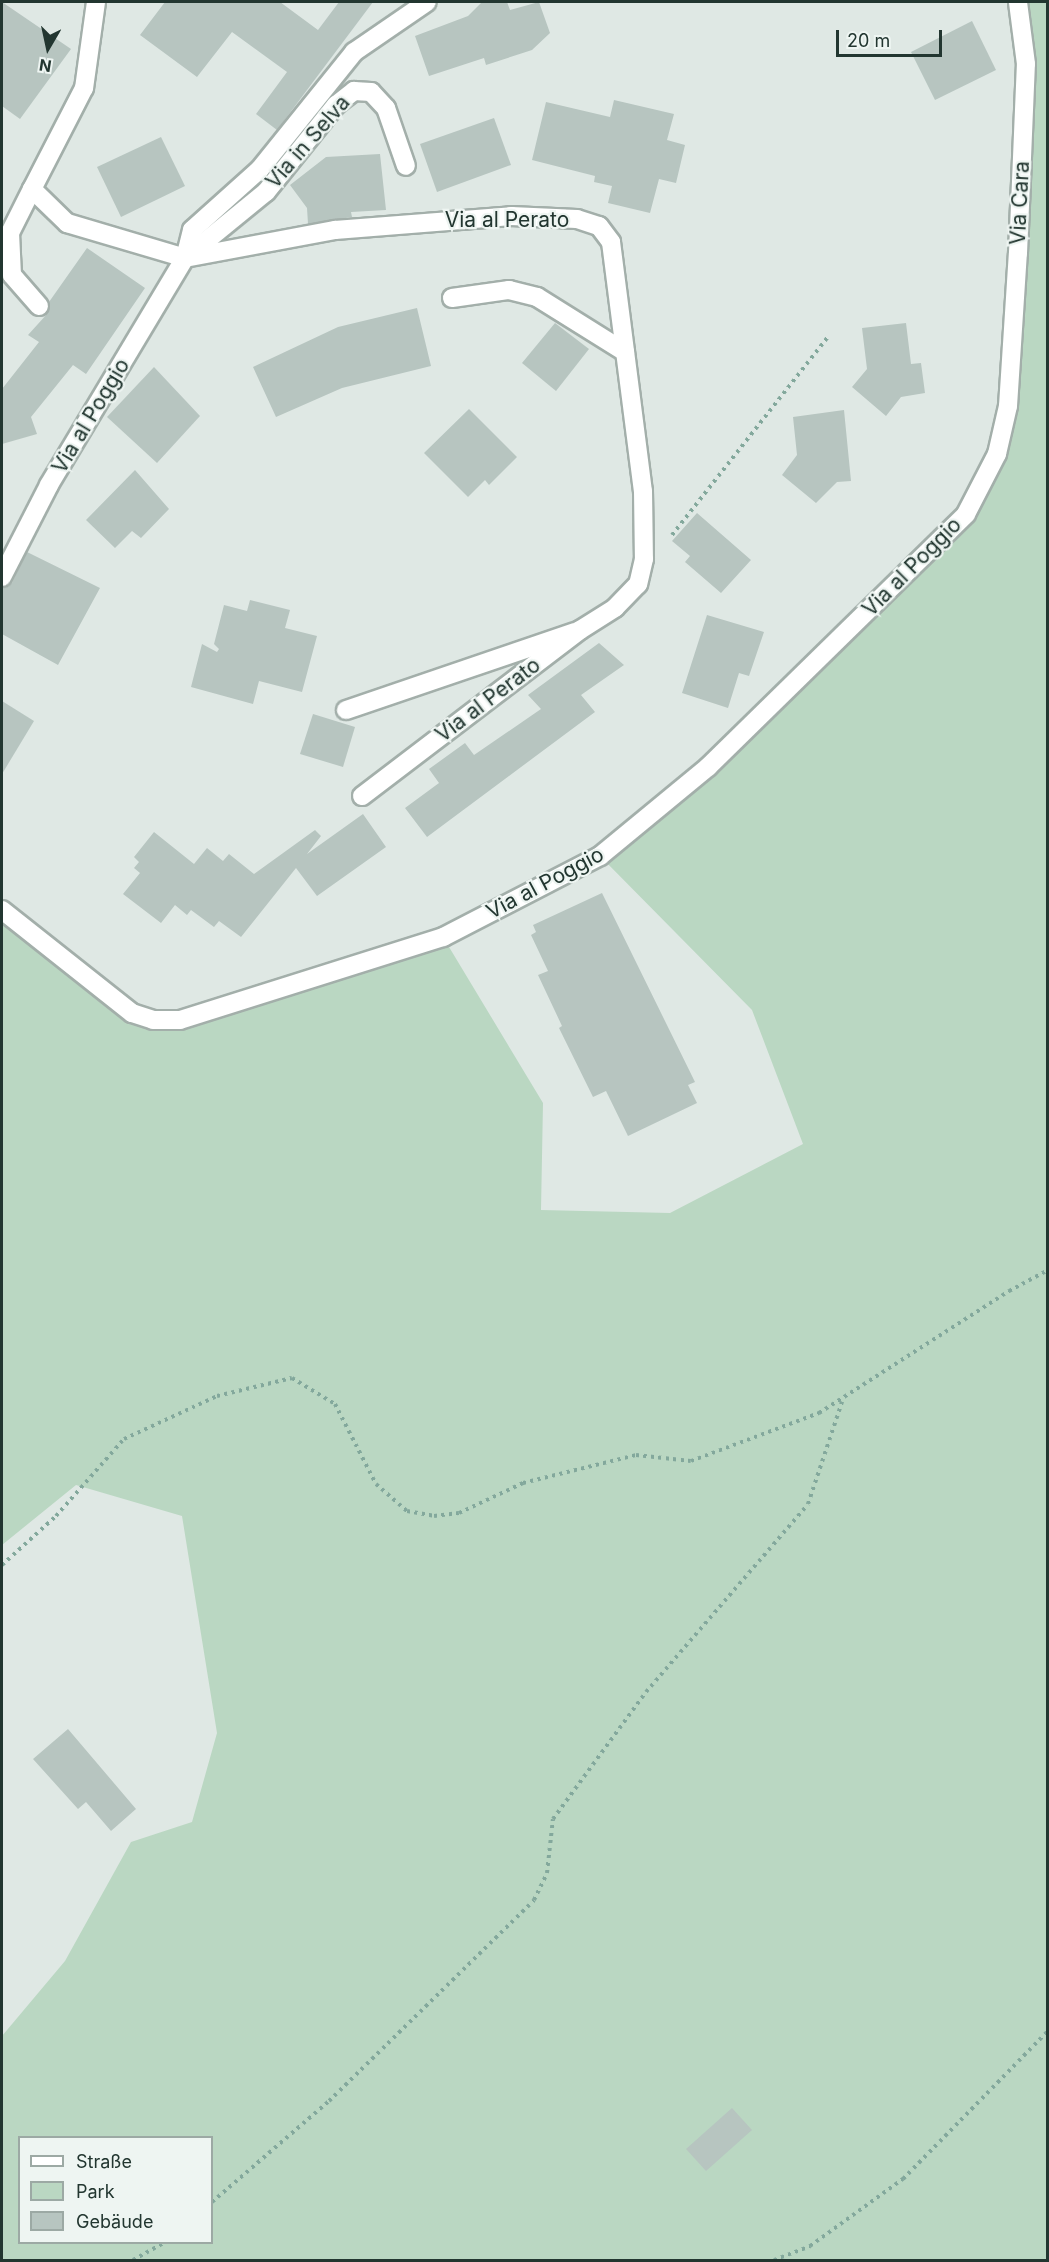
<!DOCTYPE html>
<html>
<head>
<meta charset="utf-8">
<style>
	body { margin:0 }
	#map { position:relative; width:1049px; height:2262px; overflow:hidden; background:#dfe8e4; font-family:Inter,sans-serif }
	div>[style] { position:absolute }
	.green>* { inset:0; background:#bad7c2 }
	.building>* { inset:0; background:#b7c5c0 }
	.path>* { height:4px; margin-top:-2px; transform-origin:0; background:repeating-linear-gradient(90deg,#83a89c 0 3px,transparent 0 7.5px) }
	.roads { filter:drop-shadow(2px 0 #a3afaa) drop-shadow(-2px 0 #a3afaa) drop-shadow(0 2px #a3afaa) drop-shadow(0 -2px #a3afaa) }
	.service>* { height:18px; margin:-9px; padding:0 9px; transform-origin:9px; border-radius:9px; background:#fff }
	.minor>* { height:18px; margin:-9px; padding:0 9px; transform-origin:9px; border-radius:9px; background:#fff }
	span { translate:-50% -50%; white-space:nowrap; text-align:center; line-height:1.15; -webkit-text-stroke:4.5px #eef5f2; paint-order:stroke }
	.street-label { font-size:21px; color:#223630 }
	.frame { position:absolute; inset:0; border:3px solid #223630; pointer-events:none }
	.legend { position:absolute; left:18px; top:2136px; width:195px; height:108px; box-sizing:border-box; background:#eef5f2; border:2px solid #9ca9a4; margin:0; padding:8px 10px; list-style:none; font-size:18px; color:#223630 }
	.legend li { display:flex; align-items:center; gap:12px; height:30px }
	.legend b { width:30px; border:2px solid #9ca9a4 }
	.north { position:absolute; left:18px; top:18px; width:60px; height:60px; -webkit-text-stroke:4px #eef5f2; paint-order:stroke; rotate:189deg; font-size:16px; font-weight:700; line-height:24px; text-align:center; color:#223630 }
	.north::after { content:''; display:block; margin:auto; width:21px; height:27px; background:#223630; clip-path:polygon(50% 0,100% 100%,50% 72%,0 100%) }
	.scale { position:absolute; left:836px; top:30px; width:106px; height:27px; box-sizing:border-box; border:3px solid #223630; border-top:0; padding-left:8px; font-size:18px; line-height:21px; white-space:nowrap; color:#223630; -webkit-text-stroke:4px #eef5f2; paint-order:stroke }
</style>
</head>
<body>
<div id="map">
	<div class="green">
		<i style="clip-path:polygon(evenodd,1018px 2px,1047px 2px,1047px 2260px,2px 2260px,2px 2036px,65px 1961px,131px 1842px,192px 1822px,217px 1733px,182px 1516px,76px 1485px,2px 1545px,2px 910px,153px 1020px,443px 937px,543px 1103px,541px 1210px,670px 1213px,803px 1144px,752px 1010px,600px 856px,966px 514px,997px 454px,1018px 253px,1018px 2px,20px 2138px,212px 2138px,212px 2242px,20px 2242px,20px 2138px)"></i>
	</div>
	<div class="building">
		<i style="clip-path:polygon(2px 2px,71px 49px,20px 119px,2px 106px)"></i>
		<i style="clip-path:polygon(165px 2px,280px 2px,318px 30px,339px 2px,373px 2px,277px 130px,256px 114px,287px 72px,232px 32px,197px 77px,140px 35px)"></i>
		<i style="clip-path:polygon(482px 2px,507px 2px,510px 10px,539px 2px,550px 33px,532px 50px,486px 65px,484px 58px,429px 76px,415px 36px,468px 16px)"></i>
		<i style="clip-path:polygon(972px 21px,996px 70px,935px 100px,911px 52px)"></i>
		<i style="clip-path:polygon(614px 100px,674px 114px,667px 140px,685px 145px,676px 183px,659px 179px,650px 213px,608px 203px,612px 186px,594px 182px,595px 176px,532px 160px,546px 102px,610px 117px)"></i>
		<i style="clip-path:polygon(494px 118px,511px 165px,437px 192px,420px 144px)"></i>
		<i style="clip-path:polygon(161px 137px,185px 186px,121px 217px,97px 167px)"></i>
		<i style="clip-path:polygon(380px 154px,386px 210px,351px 212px,352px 217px,308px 224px,307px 208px,290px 185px,326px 157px)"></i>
		<i style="clip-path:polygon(87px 248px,145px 288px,86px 374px,73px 365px,31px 417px,37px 434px,2px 444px,2px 389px,39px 342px,28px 335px,47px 314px,49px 302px)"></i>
		<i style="clip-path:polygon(417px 308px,431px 366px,342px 388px,276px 417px,253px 367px,338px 327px)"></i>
		<i style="clip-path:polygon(555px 323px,589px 349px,556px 391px,522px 363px)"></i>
		<i style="clip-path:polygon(906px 323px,911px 364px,921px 363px,925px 393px,901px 397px,886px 416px,852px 387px,867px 369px,862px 328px)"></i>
		<i style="clip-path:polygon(154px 367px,200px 416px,157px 463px,107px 417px)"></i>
		<i style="clip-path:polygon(469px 409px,517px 457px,489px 485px,485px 480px,468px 497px,424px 453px)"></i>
		<i style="clip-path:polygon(844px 410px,851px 481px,837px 482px,816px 503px,782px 475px,797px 455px,793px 417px)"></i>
		<i style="clip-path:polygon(135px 470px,169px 509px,141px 538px,132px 531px,115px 548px,86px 520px)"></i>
		<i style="clip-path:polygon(697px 513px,751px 560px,721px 593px,685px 562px,690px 556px,672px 541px)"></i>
		<i style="clip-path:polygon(27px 552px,100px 588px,58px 665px,2px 634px,2px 588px,12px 583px)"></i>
		<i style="clip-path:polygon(250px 600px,290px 610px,285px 628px,317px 636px,302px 692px,259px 681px,253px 704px,191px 687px,202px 644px,217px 652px,219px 649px,214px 644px,224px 605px,247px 611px)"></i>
		<i style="clip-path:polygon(707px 615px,764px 632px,749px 676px,739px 673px,728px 708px,682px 693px)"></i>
		<i style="clip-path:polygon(599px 643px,624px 665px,581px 695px,595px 712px,427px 837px,405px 808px,439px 783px,429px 769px,465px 743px,474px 755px,541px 709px,528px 695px)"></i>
		<i style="clip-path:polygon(2px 701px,34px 721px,2px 774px)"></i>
		<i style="clip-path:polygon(313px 714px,355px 727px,343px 767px,300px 754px)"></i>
		<i style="clip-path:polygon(363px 814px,386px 847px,317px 896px,296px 868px,241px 937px,219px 921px,214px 927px,191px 910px,187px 915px,175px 905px,161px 923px,123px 894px,140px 873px,134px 868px,139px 862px,134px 857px,154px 832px,194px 864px,207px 848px,223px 861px,229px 854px,254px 874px,315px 830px,321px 836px,307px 854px)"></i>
		<i style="clip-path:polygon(602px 893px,695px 1082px,688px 1085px,697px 1103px,628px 1136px,606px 1091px,593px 1097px,559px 1028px,562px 1026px,538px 975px,548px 971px,531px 935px,536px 932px,533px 925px)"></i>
		<i style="clip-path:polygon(68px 1729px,136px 1809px,111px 1831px,86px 1802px,78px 1809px,33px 1759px)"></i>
		<i style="clip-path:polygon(732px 2108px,752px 2130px,706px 2171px,686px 2149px)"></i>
	</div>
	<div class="path">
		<i style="left:672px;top:535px;width:252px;rotate:-51.8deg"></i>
		<i style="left:2px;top:1565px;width:73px;rotate:-42.2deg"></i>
		<i style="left:56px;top:1516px;width:103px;rotate:-48.6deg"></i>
		<i style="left:124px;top:1439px;width:102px;rotate:-24.8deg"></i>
		<i style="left:217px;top:1396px;width:77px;rotate:-13.5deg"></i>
		<i style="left:292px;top:1378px;width:50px;rotate:31.2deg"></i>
		<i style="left:335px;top:1404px;width:90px;rotate:62.9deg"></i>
		<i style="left:376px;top:1484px;width:41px;rotate:41.1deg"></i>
		<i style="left:407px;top:1511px;width:27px;rotate:10deg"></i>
		<i style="left:434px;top:1516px;width:25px;rotate:-7deg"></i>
		<i style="left:459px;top:1513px;width:71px;rotate:-25.1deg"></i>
		<i style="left:523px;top:1483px;width:116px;rotate:-13.9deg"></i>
		<i style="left:636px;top:1455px;width:55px;rotate:6.2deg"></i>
		<i style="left:691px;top:1461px;width:137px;rotate:-20.6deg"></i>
		<i style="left:819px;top:1413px;width:226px;rotate:-32.7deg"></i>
		<i style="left:1009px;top:1291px;width:44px;rotate:-28.3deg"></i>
		<i style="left:212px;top:2202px;width:155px;rotate:-40.8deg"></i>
		<i style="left:329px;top:2101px;width:287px;rotate:-44.4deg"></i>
		<i style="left:534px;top:1900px;width:30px;rotate:-64deg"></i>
		<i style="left:547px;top:1873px;width:54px;rotate:-83.7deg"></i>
		<i style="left:553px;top:1819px;width:157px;rotate:-53.8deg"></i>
		<i style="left:646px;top:1692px;width:248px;rotate:-49.2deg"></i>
		<i style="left:808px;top:1504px;width:108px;rotate:-71.6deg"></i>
		<i style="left:133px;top:2260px;width:37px;rotate:-29deg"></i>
		<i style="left:774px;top:2260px;width:39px;rotate:-21deg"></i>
		<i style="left:810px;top:2246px;width:115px;rotate:-35.8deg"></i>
		<i style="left:903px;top:2179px;width:207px;rotate:-45.6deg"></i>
	</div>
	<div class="roads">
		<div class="service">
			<i style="left:32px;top:189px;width:49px;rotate:116.6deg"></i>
			<i style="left:10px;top:233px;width:42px;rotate:87.3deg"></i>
			<i style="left:12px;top:275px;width:41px;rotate:48.9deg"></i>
			<i style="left:185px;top:258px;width:29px;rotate:-76deg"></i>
			<i style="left:192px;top:230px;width:91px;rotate:-41.9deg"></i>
			<i style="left:260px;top:169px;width:150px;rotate:-51.2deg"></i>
			<i style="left:354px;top:52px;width:88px;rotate:-34.4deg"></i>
			<i style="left:185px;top:258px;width:104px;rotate:-39.2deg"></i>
			<i style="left:266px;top:192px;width:112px;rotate:-51.2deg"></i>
			<i style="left:336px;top:105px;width:23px;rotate:-38deg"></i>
			<i style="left:354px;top:91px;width:17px;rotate:3deg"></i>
			<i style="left:371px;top:92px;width:22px;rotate:47deg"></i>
			<i style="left:386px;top:108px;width:61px;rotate:71deg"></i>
			<i style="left:452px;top:298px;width:58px;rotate:-8deg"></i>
			<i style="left:509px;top:290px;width:29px;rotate:14deg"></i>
			<i style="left:537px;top:297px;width:104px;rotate:32deg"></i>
			<i style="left:346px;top:710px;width:242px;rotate:-18.8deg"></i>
		</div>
		<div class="minor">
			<i style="left:96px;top:2px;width:87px;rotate:97.9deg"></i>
			<i style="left:84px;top:88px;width:114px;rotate:117.2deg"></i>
			<i style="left:32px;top:189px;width:49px;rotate:44.2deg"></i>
			<i style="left:67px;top:223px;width:123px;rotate:16.5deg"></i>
			<i style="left:185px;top:258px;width:153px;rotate:-10.6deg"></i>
			<i style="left:335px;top:230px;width:177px;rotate:-4.5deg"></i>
			<i style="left:511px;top:216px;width:66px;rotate:2.6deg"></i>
			<i style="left:577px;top:219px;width:23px;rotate:18deg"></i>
			<i style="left:599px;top:226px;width:20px;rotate:53deg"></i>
			<i style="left:611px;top:242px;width:251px;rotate:82.7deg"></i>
			<i style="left:643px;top:491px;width:68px;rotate:89.2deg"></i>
			<i style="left:644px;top:559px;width:26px;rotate:103deg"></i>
			<i style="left:638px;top:584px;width:33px;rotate:134deg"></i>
			<i style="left:615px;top:608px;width:41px;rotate:147.8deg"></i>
			<i style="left:580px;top:630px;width:274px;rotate:142.7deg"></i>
			<i style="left:2px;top:577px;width:103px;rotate:-62.9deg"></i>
			<i style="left:49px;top:485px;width:265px;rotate:-59.1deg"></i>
			<i style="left:2px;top:910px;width:166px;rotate:38.4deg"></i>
			<i style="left:132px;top:1013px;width:22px;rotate:18deg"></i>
			<i style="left:153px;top:1020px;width:27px"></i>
			<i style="left:180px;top:1020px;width:276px;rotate:-17.5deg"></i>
			<i style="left:443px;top:937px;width:177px;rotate:-27.3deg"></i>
			<i style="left:600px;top:856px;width:140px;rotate:-39.5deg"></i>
			<i style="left:708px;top:767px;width:361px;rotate:-44.4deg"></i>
			<i style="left:966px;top:514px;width:68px;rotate:-62.7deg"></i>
			<i style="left:997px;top:454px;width:49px;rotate:-77.1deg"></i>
			<i style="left:1008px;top:406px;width:153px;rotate:-86.3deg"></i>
			<i style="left:1018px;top:253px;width:189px;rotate:-87.6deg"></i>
			<i style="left:1026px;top:64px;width:63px;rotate:-97.4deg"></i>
		</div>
	</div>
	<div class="street-label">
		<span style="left:308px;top:142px;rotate:-49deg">Via in Selva</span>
		<span style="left:1020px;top:203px;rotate:-87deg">Via Cara</span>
		<span style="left:507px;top:220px">Via al Perato</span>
		<span style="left:91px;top:416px;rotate:-59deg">Via al Poggio</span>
		<span style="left:912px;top:567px;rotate:-45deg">Via al Poggio</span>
		<span style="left:488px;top:700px;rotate:-37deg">Via al Perato</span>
		<span style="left:545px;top:883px;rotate:-28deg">Via al Poggio</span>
	</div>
	<div class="frame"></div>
	<ul class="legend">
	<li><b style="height:8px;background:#fff"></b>Straße</li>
	<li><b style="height:16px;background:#bad7c2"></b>Park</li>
	<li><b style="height:16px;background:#b7c5c0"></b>Gebäude</li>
	</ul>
	<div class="north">N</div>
	<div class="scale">20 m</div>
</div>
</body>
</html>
